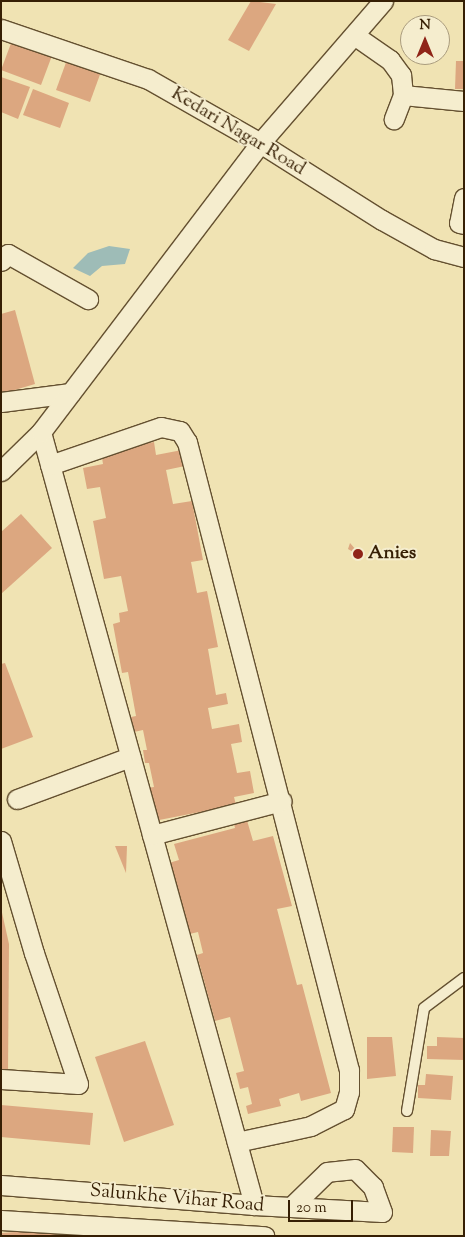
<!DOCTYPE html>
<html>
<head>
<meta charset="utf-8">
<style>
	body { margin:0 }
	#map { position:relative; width:465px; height:1237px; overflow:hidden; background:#f0e3b3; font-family:"Sorts Mill Goudy",serif }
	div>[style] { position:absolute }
	.water>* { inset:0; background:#9ebcb7 }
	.building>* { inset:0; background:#dca780 }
	.roads { filter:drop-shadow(1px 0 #645030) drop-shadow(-1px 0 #645030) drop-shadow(0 1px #645030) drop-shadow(0 -1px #645030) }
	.lane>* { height:10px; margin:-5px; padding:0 5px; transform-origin:5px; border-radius:5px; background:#f5edce }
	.street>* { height:19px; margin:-9.5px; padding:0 9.5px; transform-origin:9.5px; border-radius:9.5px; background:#f5edce }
	.dots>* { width:14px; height:14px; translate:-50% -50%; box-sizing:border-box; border:2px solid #f5edce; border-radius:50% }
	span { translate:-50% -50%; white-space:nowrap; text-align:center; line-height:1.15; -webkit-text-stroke:4px #f5edce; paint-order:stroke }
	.street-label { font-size:19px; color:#361f04 }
	.poi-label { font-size:19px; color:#361f04; font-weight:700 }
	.left { translate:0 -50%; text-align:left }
	.frame { position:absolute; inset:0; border:2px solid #361f04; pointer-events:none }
	.north { position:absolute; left:400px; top:15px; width:50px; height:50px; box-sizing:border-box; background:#f5edce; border:1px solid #a99b7d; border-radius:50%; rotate:0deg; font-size:14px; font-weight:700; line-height:20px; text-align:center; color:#361f04 }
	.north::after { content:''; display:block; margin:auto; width:18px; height:22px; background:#8f2418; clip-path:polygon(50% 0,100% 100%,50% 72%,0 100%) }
	.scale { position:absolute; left:288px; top:1200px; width:65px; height:22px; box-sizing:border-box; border:2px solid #361f04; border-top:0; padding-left:6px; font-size:15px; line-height:18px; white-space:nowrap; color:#361f04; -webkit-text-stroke:4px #f5edce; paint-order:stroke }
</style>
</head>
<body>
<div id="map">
	<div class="water">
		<i style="clip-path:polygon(109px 246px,130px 249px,125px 264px,102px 266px,90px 276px,73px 268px,88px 253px)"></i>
	</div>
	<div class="building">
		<i style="clip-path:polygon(251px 1px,276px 4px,249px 51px,228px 40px)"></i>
		<i style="clip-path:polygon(13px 38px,53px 53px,41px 85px,1px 70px)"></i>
		<i style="clip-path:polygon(68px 57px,102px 69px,90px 102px,56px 90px)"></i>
		<i style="clip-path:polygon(456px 61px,464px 61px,464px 89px,455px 89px)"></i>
		<i style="clip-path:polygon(1px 77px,30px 87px,18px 119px,1px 112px)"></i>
		<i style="clip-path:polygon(33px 89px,69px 103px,60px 128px,23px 115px)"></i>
		<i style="clip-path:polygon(15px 310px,35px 384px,1px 394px,1px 314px)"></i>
		<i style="clip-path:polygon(154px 442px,156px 455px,182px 450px,185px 466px,166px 470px,173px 504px,192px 501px,203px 560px,191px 562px,197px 593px,207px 591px,218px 647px,208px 649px,216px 695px,226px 693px,228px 704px,208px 708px,212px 729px,239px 724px,242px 742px,231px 744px,237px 773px,250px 771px,254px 793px,234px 797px,236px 805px,154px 821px,147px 788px,154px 787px,149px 763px,145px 763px,143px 750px,147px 750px,143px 730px,134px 732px,131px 717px,136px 716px,128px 672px,122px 673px,113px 624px,120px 622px,119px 613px,128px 611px,121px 576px,104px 579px,93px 521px,106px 518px,100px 487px,87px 489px,83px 468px,103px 464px,101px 452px)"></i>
		<i style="clip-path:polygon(21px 514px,52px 548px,1px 594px,1px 532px)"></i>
		<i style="clip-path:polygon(350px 543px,363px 558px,348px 549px)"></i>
		<i style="clip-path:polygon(5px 663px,33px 737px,1px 749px,1px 664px)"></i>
		<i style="clip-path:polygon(246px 817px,253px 841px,273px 836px,292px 906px,277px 909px,297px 985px,302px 984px,331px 1093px,301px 1101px,299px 1093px,279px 1099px,281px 1106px,248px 1114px,246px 1106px,252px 1104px,248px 1087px,240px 1089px,236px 1073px,244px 1071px,230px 1017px,215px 1021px,197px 955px,203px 953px,198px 932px,181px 936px,162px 865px,179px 860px,174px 844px,235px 828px,233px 820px)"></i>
		<i style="clip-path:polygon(115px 846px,127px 846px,126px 873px)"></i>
		<i style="clip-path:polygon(1px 908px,9px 944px,8px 1072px,1px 1071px)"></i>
		<i style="clip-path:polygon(367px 1037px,392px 1037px,396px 1076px,367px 1079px)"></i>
		<i style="clip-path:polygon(437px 1037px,464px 1038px,464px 1060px,427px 1059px,427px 1046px,437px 1046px)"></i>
		<i style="clip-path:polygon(145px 1041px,174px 1125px,124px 1142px,95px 1057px)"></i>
		<i style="clip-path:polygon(426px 1074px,453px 1076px,451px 1100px,418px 1098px,418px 1085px,425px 1085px)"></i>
		<i style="clip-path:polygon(1px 1105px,93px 1113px,90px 1145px,1px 1137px)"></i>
		<i style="clip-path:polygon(393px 1127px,414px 1127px,413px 1153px,392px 1152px)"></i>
		<i style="clip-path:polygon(431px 1130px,451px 1131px,449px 1156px,430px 1156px)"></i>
		<i style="clip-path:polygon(57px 1229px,57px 1236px,1px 1236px,1px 1233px)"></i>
	</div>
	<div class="roads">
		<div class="lane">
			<i style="left:407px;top:1111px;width:104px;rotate:-80.6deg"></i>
			<i style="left:424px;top:1008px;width:50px;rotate:-36.9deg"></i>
		</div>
		<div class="street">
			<i style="left:1px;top:29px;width:155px;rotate:18.8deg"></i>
			<i style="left:148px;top:79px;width:129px;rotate:29.7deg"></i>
			<i style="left:260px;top:143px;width:144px;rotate:32.3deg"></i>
			<i style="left:382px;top:220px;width:60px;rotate:29.1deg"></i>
			<i style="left:434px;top:249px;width:31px;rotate:15deg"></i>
			<i style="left:354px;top:35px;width:44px;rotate:34.8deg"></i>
			<i style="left:390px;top:60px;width:19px;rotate:54deg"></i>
			<i style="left:401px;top:75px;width:20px;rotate:84deg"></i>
			<i style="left:403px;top:95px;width:26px;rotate:111deg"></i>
			<i style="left:403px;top:95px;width:61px;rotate:5.6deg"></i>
			<i style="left:464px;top:198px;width:25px;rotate:101deg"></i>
			<i style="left:459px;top:223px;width:5px;rotate:11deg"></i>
			<i style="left:1px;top:261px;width:10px;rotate:-45deg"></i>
			<i style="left:8px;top:254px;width:92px;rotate:29.4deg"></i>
			<i style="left:1px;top:402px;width:70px;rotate:-7.4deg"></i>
			<i style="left:41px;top:432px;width:802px;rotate:74.59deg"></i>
			<i style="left:50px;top:465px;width:117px;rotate:-18.9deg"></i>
			<i style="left:161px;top:427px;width:19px;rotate:12deg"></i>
			<i style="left:180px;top:431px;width:13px;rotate:58deg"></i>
			<i style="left:187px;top:442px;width:649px;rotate:75.54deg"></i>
			<i style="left:349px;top:1070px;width:22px;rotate:90deg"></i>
			<i style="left:349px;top:1092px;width:18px;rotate:106deg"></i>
			<i style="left:344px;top:1109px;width:37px;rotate:153deg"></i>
			<i style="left:311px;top:1126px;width:76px;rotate:167.8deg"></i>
			<i style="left:1px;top:471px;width:56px;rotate:-44.3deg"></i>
			<i style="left:41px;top:432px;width:363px;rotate:-52.8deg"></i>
			<i style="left:260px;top:143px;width:188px;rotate:-49.1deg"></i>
			<i style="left:17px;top:799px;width:121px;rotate:-20.4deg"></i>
			<i style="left:152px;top:835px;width:134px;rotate:-14.7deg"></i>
			<i style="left:1px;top:841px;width:117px;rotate:73.6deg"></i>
			<i style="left:34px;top:953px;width:138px;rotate:71.4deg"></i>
			<i style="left:78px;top:1084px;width:77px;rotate:-176.3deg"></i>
			<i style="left:1px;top:1185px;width:254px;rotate:4.5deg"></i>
			<i style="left:254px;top:1205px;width:128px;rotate:3.1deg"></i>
			<i style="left:382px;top:1212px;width:27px;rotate:-110deg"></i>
			<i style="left:373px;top:1187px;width:25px;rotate:-135deg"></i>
			<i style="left:355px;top:1169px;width:28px;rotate:174deg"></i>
			<i style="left:327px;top:1172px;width:50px;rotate:135.8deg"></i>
			<i style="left:1px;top:1220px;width:264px;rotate:3.5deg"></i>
		</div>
	</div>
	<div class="dots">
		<i style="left:358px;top:554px;background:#8f2418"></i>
	</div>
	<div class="street-label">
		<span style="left:238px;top:132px;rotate:31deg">Kedari Nagar Road</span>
		<span style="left:177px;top:1199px;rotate:5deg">Salunkhe Vihar Road</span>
	</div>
	<div class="poi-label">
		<span class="left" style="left:368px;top:554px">Anies</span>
	</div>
	<div class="frame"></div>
	<div class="north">N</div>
	<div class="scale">20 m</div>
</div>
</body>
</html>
